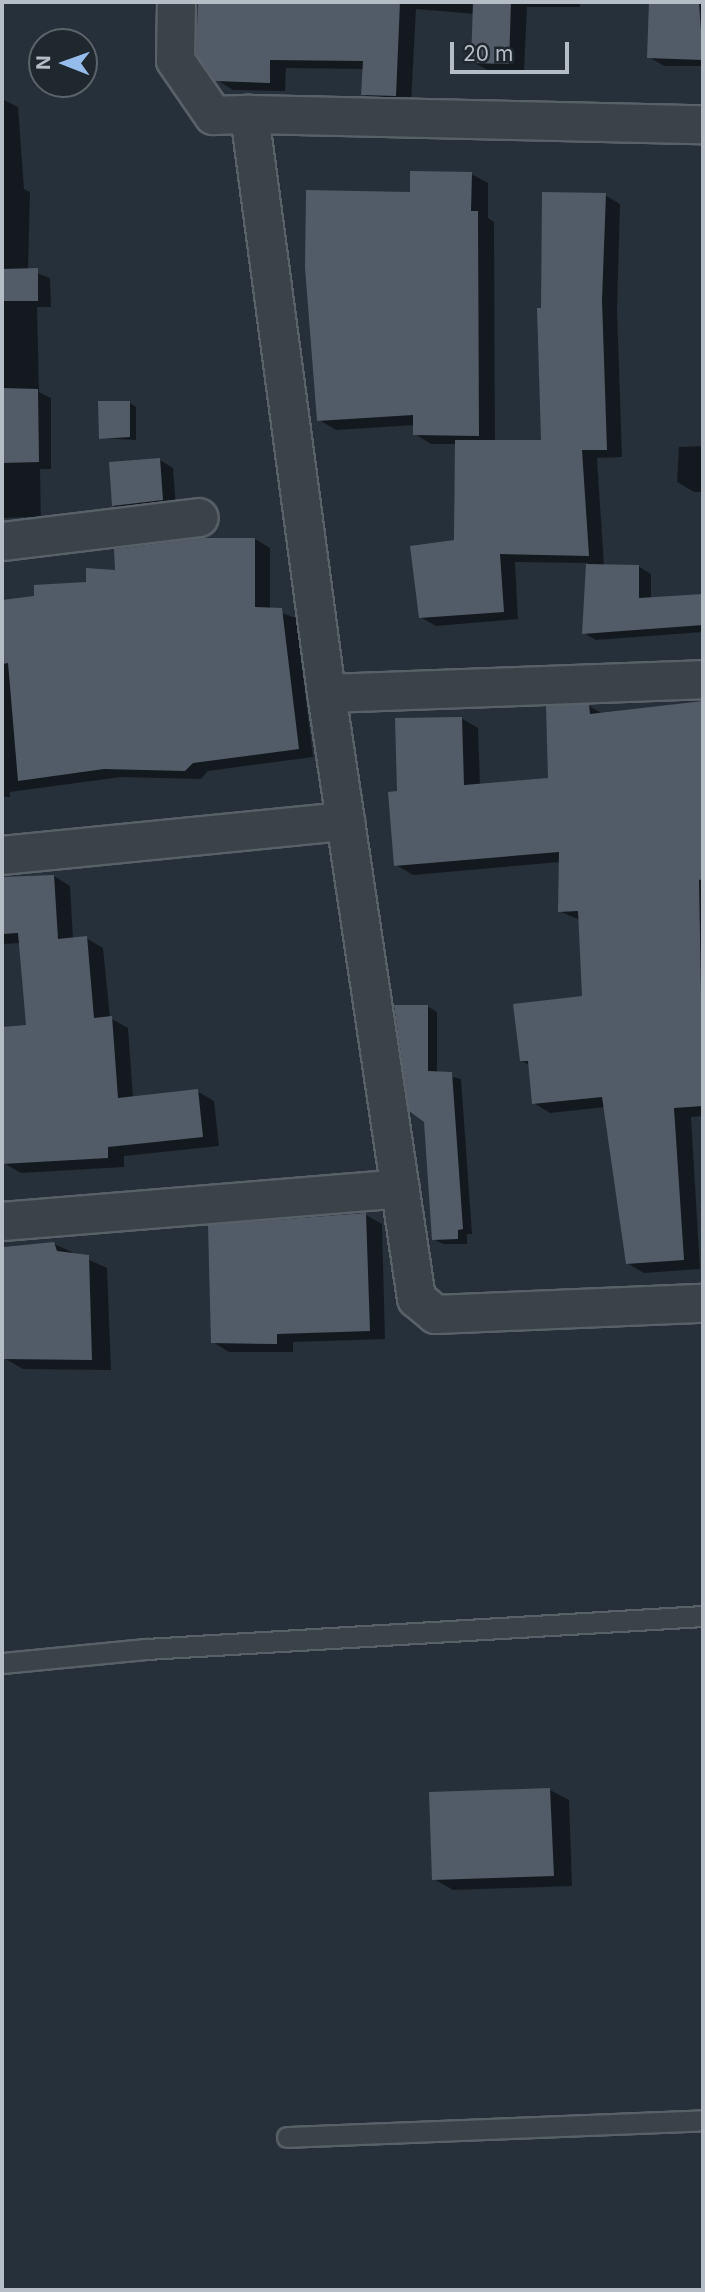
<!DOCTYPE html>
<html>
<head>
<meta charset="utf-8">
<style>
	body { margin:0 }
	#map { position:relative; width:705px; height:2292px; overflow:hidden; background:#26303a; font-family:Inter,sans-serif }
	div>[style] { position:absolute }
	.shadow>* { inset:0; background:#0007 }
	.building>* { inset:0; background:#525c68 }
	.roads { filter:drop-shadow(2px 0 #586068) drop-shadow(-2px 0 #586068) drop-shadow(0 2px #586068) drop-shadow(0 -2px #586068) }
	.service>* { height:19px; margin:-9.5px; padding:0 9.5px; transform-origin:9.5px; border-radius:9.5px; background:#3a424a }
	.minor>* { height:37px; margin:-18.5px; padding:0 18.5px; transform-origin:18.5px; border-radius:18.5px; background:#3a424a }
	span { translate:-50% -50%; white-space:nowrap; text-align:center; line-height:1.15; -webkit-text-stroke:5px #1f272f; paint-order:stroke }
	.frame { position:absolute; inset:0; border:4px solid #b5bdc6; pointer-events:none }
	.north { position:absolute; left:28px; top:28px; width:70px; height:70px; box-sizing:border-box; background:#1f272f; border:2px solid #5b636b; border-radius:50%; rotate:271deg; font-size:19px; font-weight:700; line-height:28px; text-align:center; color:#b5bdc6 }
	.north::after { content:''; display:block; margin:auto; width:24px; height:32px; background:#95bceb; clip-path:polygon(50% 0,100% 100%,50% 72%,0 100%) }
	.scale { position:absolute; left:450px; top:42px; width:119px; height:32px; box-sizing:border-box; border:4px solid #b5bdc6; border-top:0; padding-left:9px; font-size:21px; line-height:24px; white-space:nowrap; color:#b5bdc6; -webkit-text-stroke:5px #1f272f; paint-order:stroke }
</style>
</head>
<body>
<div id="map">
	<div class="shadow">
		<i style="clip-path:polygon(199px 2px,580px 2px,580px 7px,527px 7px,524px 72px,489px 71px,473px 62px,475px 14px,416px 9px,411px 104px,379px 104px,363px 94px,364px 69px,286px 68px,285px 91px,233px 90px,217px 80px,198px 53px)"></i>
		<i style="clip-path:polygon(651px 2px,703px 2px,703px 66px,664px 66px,649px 57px)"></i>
		<i style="clip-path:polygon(2px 99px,18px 107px,24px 189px,30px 192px,28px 270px,50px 278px,51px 307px,37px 307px,39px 392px,51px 398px,51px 469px,40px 469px,41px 522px,33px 517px,2px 518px)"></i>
		<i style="clip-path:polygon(471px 174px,488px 183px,488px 218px,494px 222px,495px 442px,543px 442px,542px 309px,605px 195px,620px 204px,617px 310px,622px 457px,597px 458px,604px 566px,638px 566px,651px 574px,651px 599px,703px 595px,703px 632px,596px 640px,584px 633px,588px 563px,515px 562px,518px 619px,436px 626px,420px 617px,456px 542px,457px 444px,431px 444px,415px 434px,415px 425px,336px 430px,319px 420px,411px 194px)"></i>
		<i style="clip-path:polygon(130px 403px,136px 407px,136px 440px,100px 438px)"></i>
		<i style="clip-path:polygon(703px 446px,703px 492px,694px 492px,677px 482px,679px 447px)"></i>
		<i style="clip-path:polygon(160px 460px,173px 468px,176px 507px,127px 513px,113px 505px)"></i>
		<i style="clip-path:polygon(255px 539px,270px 548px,270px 609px,296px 618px,313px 757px,208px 771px,201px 779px,121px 777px,10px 792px,10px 797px,2px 797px,2px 602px,36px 598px,117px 571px)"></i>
		<i style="clip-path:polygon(703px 703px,703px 1116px,691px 1117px,700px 1269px,644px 1273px,627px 1263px,606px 1107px,550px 1113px,534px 1103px,530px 1066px,521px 1060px,584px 998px,580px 920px,559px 911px,560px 862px,413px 875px,396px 865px,399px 792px,461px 718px,478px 728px,480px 785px,550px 779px,589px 706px,603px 714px)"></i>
		<i style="clip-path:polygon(54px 876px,70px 886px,73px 939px,86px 938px,103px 948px,110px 1018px,128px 1028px,133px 1098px,197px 1091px,214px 1101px,219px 1146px,124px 1156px,124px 1167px,21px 1173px,4px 1163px,2px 1029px,28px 1026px,21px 943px,2px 944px,2px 879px)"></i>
		<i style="clip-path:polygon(427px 1006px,437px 1012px,437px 1073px,461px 1079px,472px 1234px,467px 1234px,467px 1244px,443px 1244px,433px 1239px,426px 1121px)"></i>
		<i style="clip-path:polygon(366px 1215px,382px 1224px,385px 1339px,293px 1342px,293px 1352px,229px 1352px,213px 1342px)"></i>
		<i style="clip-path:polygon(54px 1244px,107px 1268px,111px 1370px,23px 1369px,4px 1358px)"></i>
		<i style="clip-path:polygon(550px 1790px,569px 1800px,572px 1886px,453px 1890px,434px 1879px)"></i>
	</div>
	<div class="building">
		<i style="clip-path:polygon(198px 2px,400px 2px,396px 96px,361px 95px,363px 61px,270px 60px,270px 83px,215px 81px,196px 54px)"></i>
		<i style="clip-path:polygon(473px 2px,511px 2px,509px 64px,471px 63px)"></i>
		<i style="clip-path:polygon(649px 2px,699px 2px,703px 60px,647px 58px)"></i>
		<i style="clip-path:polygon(410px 171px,472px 172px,471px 211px,478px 211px,479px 436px,413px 435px,413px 415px,317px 421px,305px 268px,306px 190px,410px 192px)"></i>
		<i style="clip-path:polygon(542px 192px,606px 193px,602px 300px,607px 450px,582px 450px,589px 556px,500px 554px,504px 612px,419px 618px,410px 546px,454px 540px,455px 440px,541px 440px,537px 308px,541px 308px)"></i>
		<i style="clip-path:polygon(38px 268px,38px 301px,2px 301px,2px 269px)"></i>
		<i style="clip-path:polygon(2px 388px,38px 389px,39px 462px,2px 463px)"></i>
		<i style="clip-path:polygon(98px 401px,130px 401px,130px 437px,99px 439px)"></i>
		<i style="clip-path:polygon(160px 458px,163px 500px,112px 506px,109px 462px)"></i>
		<i style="clip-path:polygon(202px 538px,255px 538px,255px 607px,282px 608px,299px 749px,193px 763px,185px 771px,104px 769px,18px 781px,8px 663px,2px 664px,2px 600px,34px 596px,34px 585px,86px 582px,86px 568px,115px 570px,114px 549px)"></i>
		<i style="clip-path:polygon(586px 564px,639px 565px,639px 598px,703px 594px,703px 625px,582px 634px)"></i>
		<i style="clip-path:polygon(703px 701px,703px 879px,699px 880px,703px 1106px,674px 1108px,684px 1260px,626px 1264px,602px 1097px,532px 1104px,528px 1061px,520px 1061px,513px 1004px,582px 996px,578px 911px,558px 912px,559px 852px,394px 866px,388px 792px,397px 791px,395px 718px,462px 717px,464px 785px,548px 778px,546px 706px,589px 704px,590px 714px)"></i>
		<i style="clip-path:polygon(54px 875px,58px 939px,87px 936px,94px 1018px,112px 1016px,118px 1098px,198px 1089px,203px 1137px,108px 1147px,108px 1158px,2px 1164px,2px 1027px,26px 1025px,18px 933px,2px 934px,2px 877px)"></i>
		<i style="clip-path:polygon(394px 1005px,428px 1005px,428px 1071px,452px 1072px,463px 1229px,458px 1230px,458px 1239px,432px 1240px,424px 1122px,409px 1111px)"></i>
		<i style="clip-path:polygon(366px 1213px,370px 1331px,277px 1334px,277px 1344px,211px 1343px,208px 1225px)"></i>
		<i style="clip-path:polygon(54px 1242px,57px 1251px,89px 1255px,92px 1360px,2px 1359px,4px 1247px)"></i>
		<i style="clip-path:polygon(550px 1788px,554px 1876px,432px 1880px,429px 1792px)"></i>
	</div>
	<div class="roads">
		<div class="service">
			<i style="left:2px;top:1663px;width:145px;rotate:-5.6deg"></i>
			<i style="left:146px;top:1649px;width:558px;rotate:-3.39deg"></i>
			<i style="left:287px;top:2137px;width:416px;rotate:-2.3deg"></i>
		</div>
		<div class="minor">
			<i style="left:176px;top:2px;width:58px;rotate:91deg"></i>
			<i style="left:175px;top:60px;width:67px;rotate:55.4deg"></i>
			<i style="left:213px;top:115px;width:36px;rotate:-2deg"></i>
			<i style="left:249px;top:114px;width:584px;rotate:82.42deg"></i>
			<i style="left:326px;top:693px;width:612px;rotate:81.54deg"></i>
			<i style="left:416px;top:1298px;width:25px;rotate:40deg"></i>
			<i style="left:435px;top:1314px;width:268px;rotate:-2.4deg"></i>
			<i style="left:249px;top:114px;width:454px;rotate:1.3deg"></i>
			<i style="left:2px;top:541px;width:198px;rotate:-6.9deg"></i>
			<i style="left:326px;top:693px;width:377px;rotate:-2.1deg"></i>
			<i style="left:2px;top:855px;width:345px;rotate:-5.7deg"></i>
			<i style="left:2px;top:1221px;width:399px;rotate:-4.7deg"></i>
		</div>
	</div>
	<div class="frame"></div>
	<div class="north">N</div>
	<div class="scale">20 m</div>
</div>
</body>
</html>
